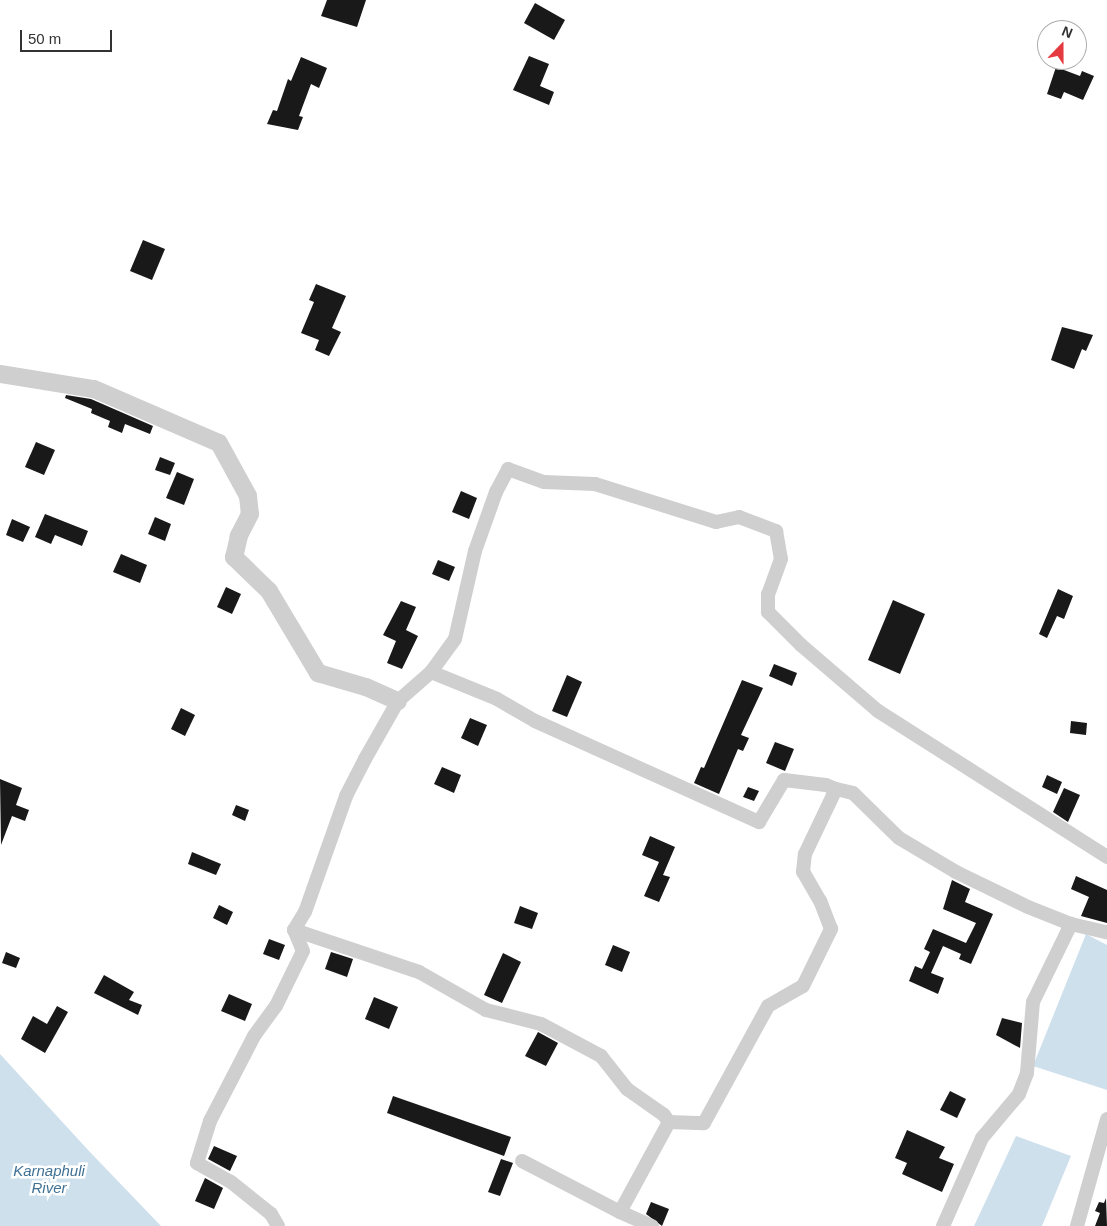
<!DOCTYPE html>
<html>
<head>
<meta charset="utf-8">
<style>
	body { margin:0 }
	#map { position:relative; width:1107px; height:1226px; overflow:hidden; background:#fff; font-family:Helvetica,sans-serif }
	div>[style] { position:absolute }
	.water>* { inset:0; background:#cfe0ed }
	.building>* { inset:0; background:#191919 }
	.minor>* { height:14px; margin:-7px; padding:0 7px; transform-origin:7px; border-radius:7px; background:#cfcfcf }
	.tertiary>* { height:18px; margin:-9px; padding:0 9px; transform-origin:9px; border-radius:9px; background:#cfcfcf }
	span { translate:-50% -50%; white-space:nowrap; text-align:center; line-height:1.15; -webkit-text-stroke:5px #fff; paint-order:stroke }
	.water-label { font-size:15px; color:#407195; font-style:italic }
	.north { position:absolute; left:1037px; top:20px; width:50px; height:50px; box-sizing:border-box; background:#fff; border:1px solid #adadad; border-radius:50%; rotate:22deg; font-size:14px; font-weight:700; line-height:20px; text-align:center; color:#323232 }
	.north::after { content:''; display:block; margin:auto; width:18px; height:22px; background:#e43a40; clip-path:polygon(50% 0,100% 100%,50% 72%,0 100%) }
	.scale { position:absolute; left:20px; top:30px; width:92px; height:22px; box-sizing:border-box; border:2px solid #323232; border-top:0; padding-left:6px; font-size:15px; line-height:18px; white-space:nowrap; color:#323232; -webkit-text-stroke:4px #fff; paint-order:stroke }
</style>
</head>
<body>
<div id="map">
	<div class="water">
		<i style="clip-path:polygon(1086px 934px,1107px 945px,1107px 1090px,1033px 1066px)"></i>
		<i style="clip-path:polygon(0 1054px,89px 1151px,161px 1226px,0 1226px)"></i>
		<i style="clip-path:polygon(1016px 1136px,1071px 1156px,1042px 1226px,974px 1226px)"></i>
	</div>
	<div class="building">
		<i style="clip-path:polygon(327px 0,366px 0,357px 27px,321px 16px)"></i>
		<i style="clip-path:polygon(535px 3px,565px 20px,554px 40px,524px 23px)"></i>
		<i style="clip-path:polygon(529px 56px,549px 64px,540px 86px,554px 92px,549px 105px,513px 90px)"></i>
		<i style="clip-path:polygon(301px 57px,327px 68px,319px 88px,311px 84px,299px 116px,303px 117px,298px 130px,267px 124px,273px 110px,277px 111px,288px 79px,291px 81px)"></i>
		<i style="clip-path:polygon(1056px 67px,1080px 76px,1082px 71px,1094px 76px,1083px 100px,1064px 92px,1061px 99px,1047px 94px)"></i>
		<i style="clip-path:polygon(143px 240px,165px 249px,152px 280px,130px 271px)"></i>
		<i style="clip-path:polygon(316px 284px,346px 296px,332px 328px,341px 332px,329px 356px,315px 350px,319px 340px,301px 333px,314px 302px,309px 300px)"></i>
		<i style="clip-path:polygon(1062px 327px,1093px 335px,1086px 351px,1082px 349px,1074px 369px,1051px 360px)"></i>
		<i style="clip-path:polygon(66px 395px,91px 399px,153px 426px,150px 434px,125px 424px,122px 433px,108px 427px,110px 421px,91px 413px,92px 409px,65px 398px)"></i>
		<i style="clip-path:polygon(36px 442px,55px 450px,44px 475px,25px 467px)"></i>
		<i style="clip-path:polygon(160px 457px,175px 463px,170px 475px,155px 470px)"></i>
		<i style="clip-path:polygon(177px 472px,194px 479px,184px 505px,166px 498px)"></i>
		<i style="clip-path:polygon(461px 491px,477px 498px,469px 519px,452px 512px)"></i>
		<i style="clip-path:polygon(45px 514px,88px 531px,82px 546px,55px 535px,51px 544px,35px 537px)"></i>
		<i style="clip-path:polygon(155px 517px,171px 524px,165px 541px,148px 534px)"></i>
		<i style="clip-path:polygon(12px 519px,30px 527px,23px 542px,6px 535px)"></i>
		<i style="clip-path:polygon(121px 554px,147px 565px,140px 583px,113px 572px)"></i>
		<i style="clip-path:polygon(438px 560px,455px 567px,449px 581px,432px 574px)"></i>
		<i style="clip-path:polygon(226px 587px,241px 594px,232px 614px,217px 607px)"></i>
		<i style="clip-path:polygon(1058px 589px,1073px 596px,1064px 619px,1057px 616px,1047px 638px,1039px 634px)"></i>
		<i style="clip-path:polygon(893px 600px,925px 614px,900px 674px,868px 660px)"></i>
		<i style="clip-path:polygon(401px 601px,416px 607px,406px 630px,418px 636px,402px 669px,387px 663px,396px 641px,383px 635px)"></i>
		<i style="clip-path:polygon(774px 664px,797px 673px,792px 686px,769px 676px)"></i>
		<i style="clip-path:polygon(567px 675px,582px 682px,567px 717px,552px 711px)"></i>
		<i style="clip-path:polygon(742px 680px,763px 688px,741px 735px,749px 738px,743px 751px,738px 749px,719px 794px,694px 783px,701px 767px,704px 768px)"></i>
		<i style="clip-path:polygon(181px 708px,195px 715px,185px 736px,171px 729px)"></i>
		<i style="clip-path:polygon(470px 718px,487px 725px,478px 746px,461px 738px)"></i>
		<i style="clip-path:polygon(1071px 721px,1087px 723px,1086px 735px,1070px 733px)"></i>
		<i style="clip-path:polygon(775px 742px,794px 749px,785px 771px,766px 763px)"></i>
		<i style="clip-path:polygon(442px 767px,461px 775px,454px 793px,434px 784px)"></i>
		<i style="clip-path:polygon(1047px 775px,1062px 782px,1057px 794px,1042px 787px)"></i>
		<i style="clip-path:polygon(0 779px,22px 788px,16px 805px,29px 810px,25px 821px,12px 816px,1px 845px)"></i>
		<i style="clip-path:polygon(748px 787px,759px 791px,754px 801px,743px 797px)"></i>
		<i style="clip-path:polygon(1064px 788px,1080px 795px,1068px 822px,1053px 812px)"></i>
		<i style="clip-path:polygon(236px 805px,249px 810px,245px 821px,232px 815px)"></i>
		<i style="clip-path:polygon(650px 836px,675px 847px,663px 875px,670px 877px,659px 902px,644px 896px,659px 862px,642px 855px)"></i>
		<i style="clip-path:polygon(192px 852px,221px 864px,216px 875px,188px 864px)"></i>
		<i style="clip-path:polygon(1076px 876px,1107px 890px,1107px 923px,1081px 916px,1089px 897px,1071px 889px)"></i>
		<i style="clip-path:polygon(952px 880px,970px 889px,965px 902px,993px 914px,971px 964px,959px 959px,961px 954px,943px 946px,931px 973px,944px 978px,938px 994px,909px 981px,915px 966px,922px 969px,930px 952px,924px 949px,933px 929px,966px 943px,976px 923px,943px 909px)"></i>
		<i style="clip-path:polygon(219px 905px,233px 912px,227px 925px,213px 918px)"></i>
		<i style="clip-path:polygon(520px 906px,538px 913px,532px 929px,514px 923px)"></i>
		<i style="clip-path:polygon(269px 939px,285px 945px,279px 960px,263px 954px)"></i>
		<i style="clip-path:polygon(613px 945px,630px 952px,622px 972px,605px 965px)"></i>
		<i style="clip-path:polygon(6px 952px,20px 958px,16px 968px,2px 963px)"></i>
		<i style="clip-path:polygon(331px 952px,353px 959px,347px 977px,325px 969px)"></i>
		<i style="clip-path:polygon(503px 953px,521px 962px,502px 1003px,484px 995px)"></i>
		<i style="clip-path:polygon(104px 975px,134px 992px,129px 1000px,142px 1005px,138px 1015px,94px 993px)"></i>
		<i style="clip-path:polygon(229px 994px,252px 1004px,245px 1021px,221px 1011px)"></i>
		<i style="clip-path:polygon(374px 997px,398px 1007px,389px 1029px,365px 1019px)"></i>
		<i style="clip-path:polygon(57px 1006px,68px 1012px,45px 1053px,21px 1039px,33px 1016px,47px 1024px)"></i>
		<i style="clip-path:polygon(1002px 1018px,1022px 1023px,1020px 1048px,996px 1035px)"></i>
		<i style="clip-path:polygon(538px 1032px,558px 1043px,546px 1066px,525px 1056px)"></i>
		<i style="clip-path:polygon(950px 1091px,966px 1099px,957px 1118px,940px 1110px)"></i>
		<i style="clip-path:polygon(393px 1096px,511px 1137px,504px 1156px,387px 1113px)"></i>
		<i style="clip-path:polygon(907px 1130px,945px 1147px,939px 1158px,954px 1164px,942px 1192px,902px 1174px,907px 1163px,895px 1158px)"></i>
		<i style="clip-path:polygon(214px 1146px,237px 1156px,230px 1171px,208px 1159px)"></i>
		<i style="clip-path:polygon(501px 1159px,513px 1163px,500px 1196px,488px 1192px)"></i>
		<i style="clip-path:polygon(205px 1178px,223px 1188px,214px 1209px,195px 1201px)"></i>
		<i style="clip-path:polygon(1106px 1198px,1107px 1226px,1095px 1226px,1100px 1213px,1095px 1211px,1099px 1202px,1104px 1203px)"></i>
		<i style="clip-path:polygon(651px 1202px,669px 1209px,662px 1226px,646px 1214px)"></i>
	</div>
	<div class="minor">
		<i style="left:431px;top:672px;width:71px;rotate:22.2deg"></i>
		<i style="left:497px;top:699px;width:44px;rotate:30.1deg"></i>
		<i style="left:535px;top:721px;width:246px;rotate:24.3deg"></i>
		<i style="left:759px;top:822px;width:49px;rotate:-59.2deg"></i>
		<i style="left:784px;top:780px;width:42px;rotate:6.8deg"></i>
		<i style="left:826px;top:785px;width:11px;rotate:22deg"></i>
		<i style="left:669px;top:1122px;width:9px;rotate:-126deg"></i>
		<i style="left:664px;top:1115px;width:45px;rotate:-144.9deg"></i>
		<i style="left:627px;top:1089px;width:42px;rotate:-128.2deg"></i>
		<i style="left:601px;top:1056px;width:68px;rotate:-151.9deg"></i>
		<i style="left:541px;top:1024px;width:57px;rotate:-165.7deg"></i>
		<i style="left:486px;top:1010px;width:77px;rotate:-150.4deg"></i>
		<i style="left:419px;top:972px;width:132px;rotate:-161.4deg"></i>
		<i style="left:294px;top:930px;width:21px;rotate:-59deg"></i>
		<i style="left:305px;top:912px;width:123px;rotate:-70.5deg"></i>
		<i style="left:346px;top:796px;width:42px;rotate:-62.8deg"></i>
		<i style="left:365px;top:759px;width:67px;rotate:-60.4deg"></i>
		<i style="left:398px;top:701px;width:44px;rotate:-41.3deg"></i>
		<i style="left:431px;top:672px;width:41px;rotate:-54deg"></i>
		<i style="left:455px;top:639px;width:90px;rotate:-77.2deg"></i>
		<i style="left:475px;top:551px;width:63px;rotate:-70.4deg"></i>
		<i style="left:496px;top:492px;width:26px;rotate:-62deg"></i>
		<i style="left:508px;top:469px;width:38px;rotate:20deg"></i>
		<i style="left:544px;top:482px;width:51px;rotate:2.2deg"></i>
		<i style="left:595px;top:484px;width:127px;rotate:17.4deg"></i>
		<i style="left:716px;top:522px;width:24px;rotate:-12deg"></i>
		<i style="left:739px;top:517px;width:40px;rotate:21deg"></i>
		<i style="left:776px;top:531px;width:28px;rotate:80deg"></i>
		<i style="left:781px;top:559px;width:37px;rotate:110deg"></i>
		<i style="left:768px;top:594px;width:18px;rotate:90deg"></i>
		<i style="left:768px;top:612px;width:47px;rotate:45deg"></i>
		<i style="left:801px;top:645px;width:101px;rotate:40.6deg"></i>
		<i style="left:878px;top:711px;width:272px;rotate:32.5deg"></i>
		<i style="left:522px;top:1161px;width:110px;rotate:27.5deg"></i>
		<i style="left:620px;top:1212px;width:102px;rotate:-61.4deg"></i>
		<i style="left:669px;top:1122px;width:35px;rotate:2deg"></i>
		<i style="left:704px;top:1123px;width:133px;rotate:-61.3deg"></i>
		<i style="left:768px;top:1006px;width:40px;rotate:-29.7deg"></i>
		<i style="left:803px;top:986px;width:64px;rotate:-63.8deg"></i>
		<i style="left:831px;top:929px;width:30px;rotate:-111deg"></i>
		<i style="left:820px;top:901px;width:34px;rotate:-120deg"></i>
		<i style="left:803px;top:872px;width:18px;rotate:-84deg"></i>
		<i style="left:805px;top:854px;width:72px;rotate:-64.5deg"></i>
		<i style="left:836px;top:789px;width:17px;rotate:13deg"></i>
		<i style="left:853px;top:793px;width:64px;rotate:44.4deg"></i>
		<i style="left:899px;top:838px;width:66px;rotate:30.8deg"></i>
		<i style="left:956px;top:872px;width:80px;rotate:25.9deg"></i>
		<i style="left:1028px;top:907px;width:46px;rotate:21.6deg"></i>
		<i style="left:1071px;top:924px;width:37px;rotate:13deg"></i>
		<i style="left:620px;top:1212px;width:35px;rotate:24deg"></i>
		<i style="left:278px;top:1226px;width:14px;rotate:-120deg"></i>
		<i style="left:271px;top:1214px;width:51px;rotate:-141.3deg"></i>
		<i style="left:231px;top:1182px;width:39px;rotate:-151deg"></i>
		<i style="left:197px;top:1163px;width:44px;rotate:-72.8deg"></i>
		<i style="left:210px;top:1121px;width:96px;rotate:-62.6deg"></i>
		<i style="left:254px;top:1036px;width:37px;rotate:-54deg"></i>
		<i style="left:276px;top:1006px;width:61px;rotate:-63.9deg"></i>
		<i style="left:303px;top:951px;width:23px;rotate:-113deg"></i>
		<i style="left:943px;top:1226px;width:96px;rotate:-66.1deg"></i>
		<i style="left:982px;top:1138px;width:57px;rotate:-49.9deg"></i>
		<i style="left:1019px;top:1094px;width:22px;rotate:-69deg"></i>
		<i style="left:1027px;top:1073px;width:71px;rotate:-85.2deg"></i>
		<i style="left:1033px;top:1002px;width:87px;rotate:-64deg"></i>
		<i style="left:1077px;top:1226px;width:111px;rotate:-74.3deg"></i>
	</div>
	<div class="tertiary">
		<i style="left:0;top:374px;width:95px;rotate:9.1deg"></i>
		<i style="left:94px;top:389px;width:136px;rotate:23.4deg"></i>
		<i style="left:219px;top:443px;width:60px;rotate:61.3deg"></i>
		<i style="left:248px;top:496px;width:18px;rotate:84deg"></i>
		<i style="left:250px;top:514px;width:25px;rotate:117deg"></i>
		<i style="left:239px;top:536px;width:22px;rotate:103deg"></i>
		<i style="left:234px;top:557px;width:49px;rotate:44.2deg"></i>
		<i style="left:269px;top:591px;width:96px;rotate:59.1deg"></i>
		<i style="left:318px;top:673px;width:50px;rotate:16.3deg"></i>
		<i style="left:366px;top:687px;width:35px;rotate:24deg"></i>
	</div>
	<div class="water-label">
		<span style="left:49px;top:1179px">Karnaphuli<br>River</span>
	</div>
	<div class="north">N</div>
	<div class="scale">50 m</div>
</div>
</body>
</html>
